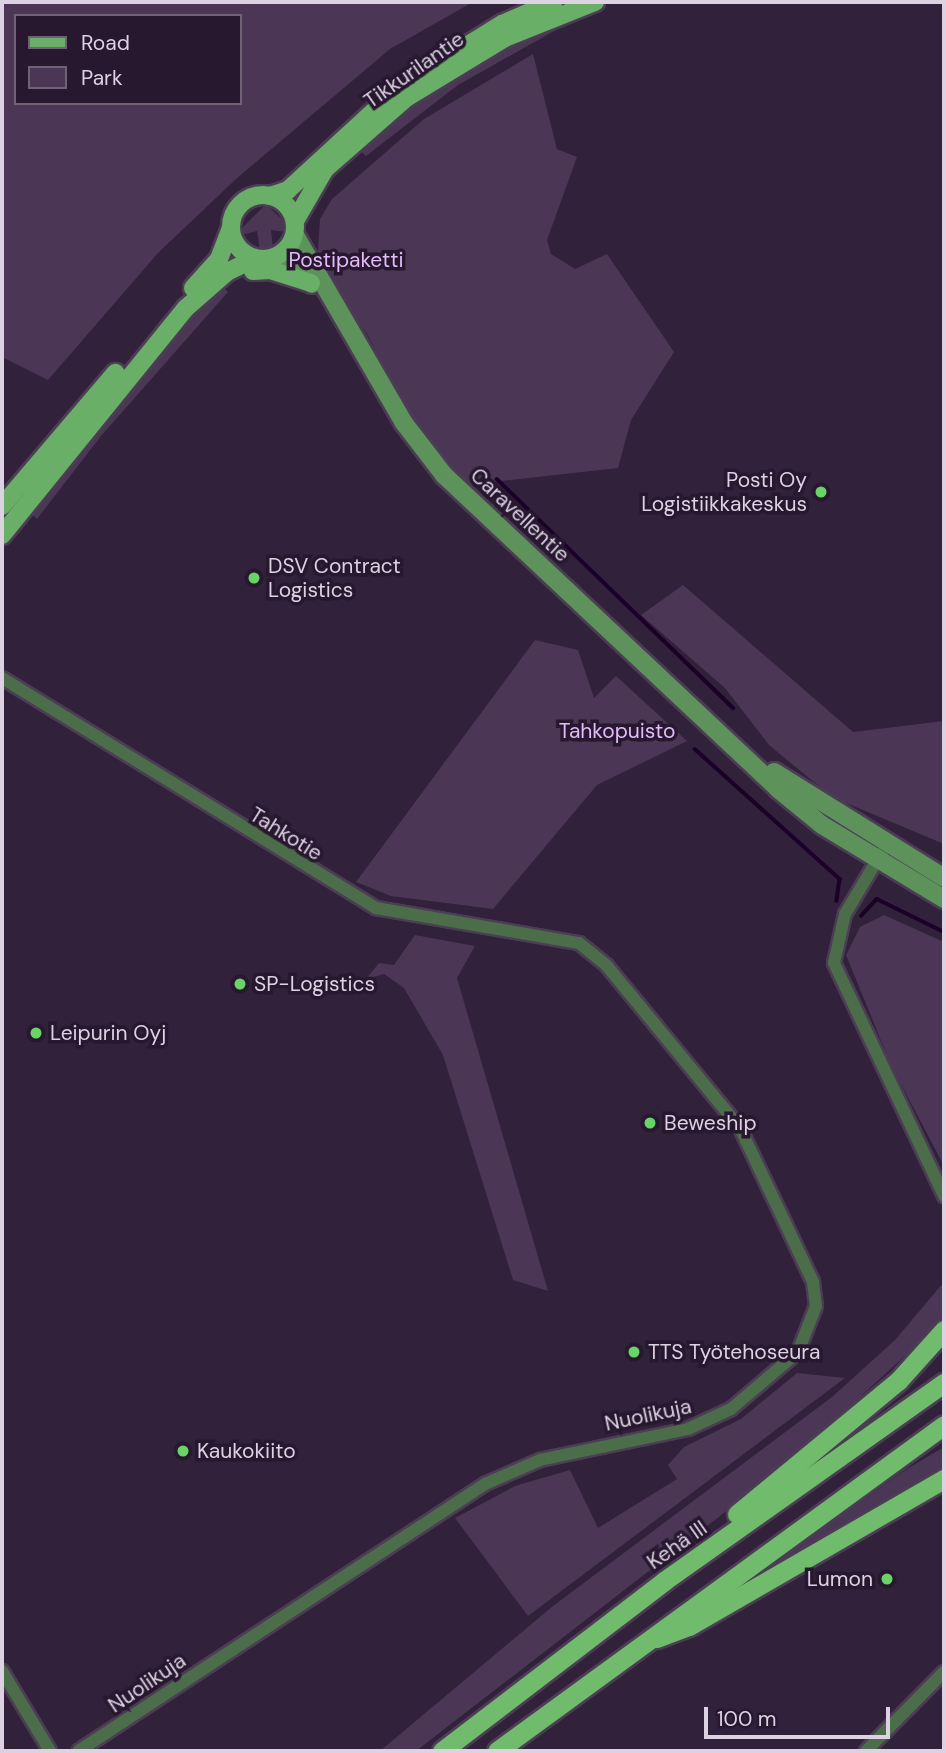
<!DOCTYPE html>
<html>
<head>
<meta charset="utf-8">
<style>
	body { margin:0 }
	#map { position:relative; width:946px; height:1753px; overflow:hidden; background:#31213a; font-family:"DM Sans",sans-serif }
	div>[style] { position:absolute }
	.green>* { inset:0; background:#4b3656 }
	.stream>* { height:3.5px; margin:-1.75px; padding:0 1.75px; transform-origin:1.75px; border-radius:1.75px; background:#1b0028 }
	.roads { filter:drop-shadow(2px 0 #4c3d55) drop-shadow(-2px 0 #4c3d55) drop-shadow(0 2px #4c3d55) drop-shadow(0 -2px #4c3d55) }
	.minor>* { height:12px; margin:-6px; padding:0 6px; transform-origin:6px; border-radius:6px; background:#4c6d4a }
	.secondary>* { height:18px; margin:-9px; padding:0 9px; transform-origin:9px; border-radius:9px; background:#5d925b }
	.primary>* { height:18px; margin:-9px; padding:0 9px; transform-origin:9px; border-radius:9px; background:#6aaf67 }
	.primary>.ring { margin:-9px; padding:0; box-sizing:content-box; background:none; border:18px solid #6aaf67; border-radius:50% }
	.trunk>* { height:19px; margin:-9.5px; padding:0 9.5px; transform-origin:9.5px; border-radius:9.5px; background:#70bc6c }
	.dots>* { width:19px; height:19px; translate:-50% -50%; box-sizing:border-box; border:4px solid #271830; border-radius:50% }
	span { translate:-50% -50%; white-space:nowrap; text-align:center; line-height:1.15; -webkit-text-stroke:7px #271830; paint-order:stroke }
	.street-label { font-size:21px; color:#dcd2e2 }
	.park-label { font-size:21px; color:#e2bbf8 }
	.poi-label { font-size:21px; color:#dcd2e2 }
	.right { translate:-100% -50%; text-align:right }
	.left { translate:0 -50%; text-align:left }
	.frame { position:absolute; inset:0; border:4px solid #dcd2e2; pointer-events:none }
	.legend { position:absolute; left:14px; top:14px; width:228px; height:91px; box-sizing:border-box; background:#271830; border:2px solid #6f6277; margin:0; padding:9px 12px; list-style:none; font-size:21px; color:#dcd2e2 }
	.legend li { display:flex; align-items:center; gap:14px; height:35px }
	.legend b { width:35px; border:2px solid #6f6277 }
	.scale { position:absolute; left:704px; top:1707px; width:186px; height:32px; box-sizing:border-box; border:4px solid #dcd2e2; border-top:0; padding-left:9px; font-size:21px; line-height:24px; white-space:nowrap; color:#dcd2e2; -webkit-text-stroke:5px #271830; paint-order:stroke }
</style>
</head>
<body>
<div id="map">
	<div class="green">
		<i style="clip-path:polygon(evenodd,2px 2px,473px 2px,390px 49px,236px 179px,158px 253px,48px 380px,2px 357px,2px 2px,16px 16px,240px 16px,240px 103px,16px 103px,16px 16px)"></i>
		<i style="clip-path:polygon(579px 17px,458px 85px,366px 156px,360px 151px,377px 128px,432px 87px,503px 45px)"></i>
		<i style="clip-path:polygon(533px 54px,557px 149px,577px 157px,547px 240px,551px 254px,575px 269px,607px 254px,674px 352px,631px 420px,618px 468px,466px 485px,406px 409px,367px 334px,317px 264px,320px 219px,332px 199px,424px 119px)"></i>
		<i style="clip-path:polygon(266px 204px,285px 222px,286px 232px,271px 230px,273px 249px,260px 251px,257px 231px,241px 235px,240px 230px)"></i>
		<i style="clip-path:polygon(220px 284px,228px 292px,101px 436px,37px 519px,27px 511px,159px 346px)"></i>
		<i style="clip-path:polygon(683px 585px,853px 732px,944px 721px,944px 844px,832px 797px,769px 745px,725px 688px,641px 615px)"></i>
		<i style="clip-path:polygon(535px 640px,578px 650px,594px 698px,616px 676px,687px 741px,597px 785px,493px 909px,391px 896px,356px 882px)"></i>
		<i style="clip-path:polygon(884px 915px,944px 942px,944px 1166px,891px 1065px,846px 955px,860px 927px)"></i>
		<i style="clip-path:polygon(415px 935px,475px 946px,457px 978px,548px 1291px,513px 1280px,443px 1055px,404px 988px,384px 974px,366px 979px,379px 963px,394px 965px)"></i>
		<i style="clip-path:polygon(944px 1282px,944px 1317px,932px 1331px,786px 1465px,416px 1751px,380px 1751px,553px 1606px,832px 1397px,895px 1340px)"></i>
		<i style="clip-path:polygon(797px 1373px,845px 1378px,528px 1616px,455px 1518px,515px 1486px,570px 1470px,598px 1528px,677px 1479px,668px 1465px,684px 1447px,741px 1419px)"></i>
		<i style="clip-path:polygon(944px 1447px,944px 1468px,754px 1578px,905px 1470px)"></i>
	</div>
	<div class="stream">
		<i style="left:497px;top:479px;width:329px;rotate:44.1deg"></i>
		<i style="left:695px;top:749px;width:195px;rotate:41.9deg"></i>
		<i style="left:840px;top:879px;width:22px;rotate:98deg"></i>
		<i style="left:861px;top:916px;width:23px;rotate:-47deg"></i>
		<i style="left:877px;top:899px;width:75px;rotate:26.2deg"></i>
	</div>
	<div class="roads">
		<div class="minor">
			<i style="left:2px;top:678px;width:439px;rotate:31.6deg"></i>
			<i style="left:376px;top:908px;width:206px;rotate:9.8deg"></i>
			<i style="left:579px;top:943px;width:36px;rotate:39deg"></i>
			<i style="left:607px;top:966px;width:210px;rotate:50.6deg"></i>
			<i style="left:740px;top:1128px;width:170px;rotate:64.6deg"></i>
			<i style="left:813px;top:1282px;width:24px;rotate:83deg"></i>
			<i style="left:816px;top:1306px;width:49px;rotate:111.4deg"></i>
			<i style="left:798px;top:1352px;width:88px;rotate:139.6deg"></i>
			<i style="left:731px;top:1409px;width:47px;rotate:155.1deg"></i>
			<i style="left:688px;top:1429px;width:151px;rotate:168.2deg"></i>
			<i style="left:540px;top:1460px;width:60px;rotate:156.4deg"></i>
			<i style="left:485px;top:1484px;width:486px;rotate:146.7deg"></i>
			<i style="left:882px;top:852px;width:72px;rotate:120.8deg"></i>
			<i style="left:845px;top:914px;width:50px;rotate:102.7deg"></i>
			<i style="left:834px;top:963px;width:258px;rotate:64.7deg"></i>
			<i style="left:2px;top:1671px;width:93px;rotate:59deg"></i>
			<i style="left:866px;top:1751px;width:111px;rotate:-45.4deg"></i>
		</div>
		<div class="secondary">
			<i style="left:295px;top:235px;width:217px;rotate:59.9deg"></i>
			<i style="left:404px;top:423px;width:66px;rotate:52.4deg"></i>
			<i style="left:444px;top:475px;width:458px;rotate:43.2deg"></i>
			<i style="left:778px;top:789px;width:57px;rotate:39.3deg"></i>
			<i style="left:822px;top:825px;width:143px;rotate:31.2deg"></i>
			<i style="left:272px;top:259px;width:47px;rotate:32deg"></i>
			<i style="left:774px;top:772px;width:200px;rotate:31.9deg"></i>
		</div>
		<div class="primary">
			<i class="ring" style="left:231px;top:195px;width:46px;height:46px"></i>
			<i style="left:270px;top:196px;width:19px;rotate:-18deg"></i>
			<i style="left:288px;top:190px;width:151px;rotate:-42.6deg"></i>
			<i style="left:399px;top:88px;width:121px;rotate:-31.9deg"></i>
			<i style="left:502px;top:24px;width:56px;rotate:-23.3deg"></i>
			<i style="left:295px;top:221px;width:60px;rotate:-60deg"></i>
			<i style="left:325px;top:169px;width:108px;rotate:-41.2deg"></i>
			<i style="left:406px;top:98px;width:116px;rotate:-31.2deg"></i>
			<i style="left:505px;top:38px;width:97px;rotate:-21.8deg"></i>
			<i style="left:253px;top:271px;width:17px;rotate:-3deg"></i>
			<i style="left:270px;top:270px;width:43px;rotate:17.6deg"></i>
			<i style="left:193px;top:288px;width:39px;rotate:-48deg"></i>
			<i style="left:219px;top:259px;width:31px;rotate:-69deg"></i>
			<i style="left:2px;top:506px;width:175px;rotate:-49.6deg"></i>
			<i style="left:2px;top:535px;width:292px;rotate:-51deg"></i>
			<i style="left:186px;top:308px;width:55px;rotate:-41.3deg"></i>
			<i style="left:227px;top:272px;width:30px;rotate:-26deg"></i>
		</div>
		<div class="trunk">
			<i style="left:737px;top:1514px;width:209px;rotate:-39.6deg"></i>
			<i style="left:898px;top:1381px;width:69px;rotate:-48deg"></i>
			<i style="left:657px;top:1638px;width:34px;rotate:-21deg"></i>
			<i style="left:689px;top:1626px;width:294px;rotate:-30deg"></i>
			<i style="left:442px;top:1751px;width:280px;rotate:-37.4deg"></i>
			<i style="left:664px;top:1581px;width:343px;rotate:-35.3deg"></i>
			<i style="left:497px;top:1751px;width:553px;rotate:-36.1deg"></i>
		</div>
	</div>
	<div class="dots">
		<i style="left:821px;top:492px;background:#67d465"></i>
		<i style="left:254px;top:578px;background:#67d465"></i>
		<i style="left:240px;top:984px;background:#67d465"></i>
		<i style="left:36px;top:1033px;background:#67d465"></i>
		<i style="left:650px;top:1123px;background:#67d465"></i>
		<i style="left:634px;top:1352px;background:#67d465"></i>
		<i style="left:183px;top:1451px;background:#67d465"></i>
		<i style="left:887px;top:1579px;background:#67d465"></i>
	</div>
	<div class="street-label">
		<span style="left:414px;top:70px;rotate:-35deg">Tikkurilantie</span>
		<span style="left:520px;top:515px;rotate:43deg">Caravellentie</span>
		<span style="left:286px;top:834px;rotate:32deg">Tahkotie</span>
		<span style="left:648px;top:1415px;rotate:-12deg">Nuolikuja</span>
		<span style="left:677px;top:1545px;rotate:-35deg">Kehä III</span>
		<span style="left:147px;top:1683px;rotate:-34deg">Nuolikuja</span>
	</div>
	<div class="park-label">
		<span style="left:346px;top:260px">Postipaketti</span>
		<span style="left:617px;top:731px">Tahkopuisto</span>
	</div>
	<div class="poi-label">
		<span class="right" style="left:807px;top:492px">Posti Oy<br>Logistiikkakeskus</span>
		<span class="left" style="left:268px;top:578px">DSV Contract<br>Logistics</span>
		<span class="left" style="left:254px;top:984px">SP-Logistics</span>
		<span class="left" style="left:50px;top:1033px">Leipurin Oyj</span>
		<span class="left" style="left:664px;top:1123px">Beweship</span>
		<span class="left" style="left:648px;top:1352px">TTS Työtehoseura</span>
		<span class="left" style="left:197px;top:1451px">Kaukokiito</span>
		<span class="right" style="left:873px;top:1579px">Lumon</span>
	</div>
	<div class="frame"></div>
	<ul class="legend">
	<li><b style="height:9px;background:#6aaf67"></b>Road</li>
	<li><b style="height:19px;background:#4b3656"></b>Park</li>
	</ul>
	<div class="scale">100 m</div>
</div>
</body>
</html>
